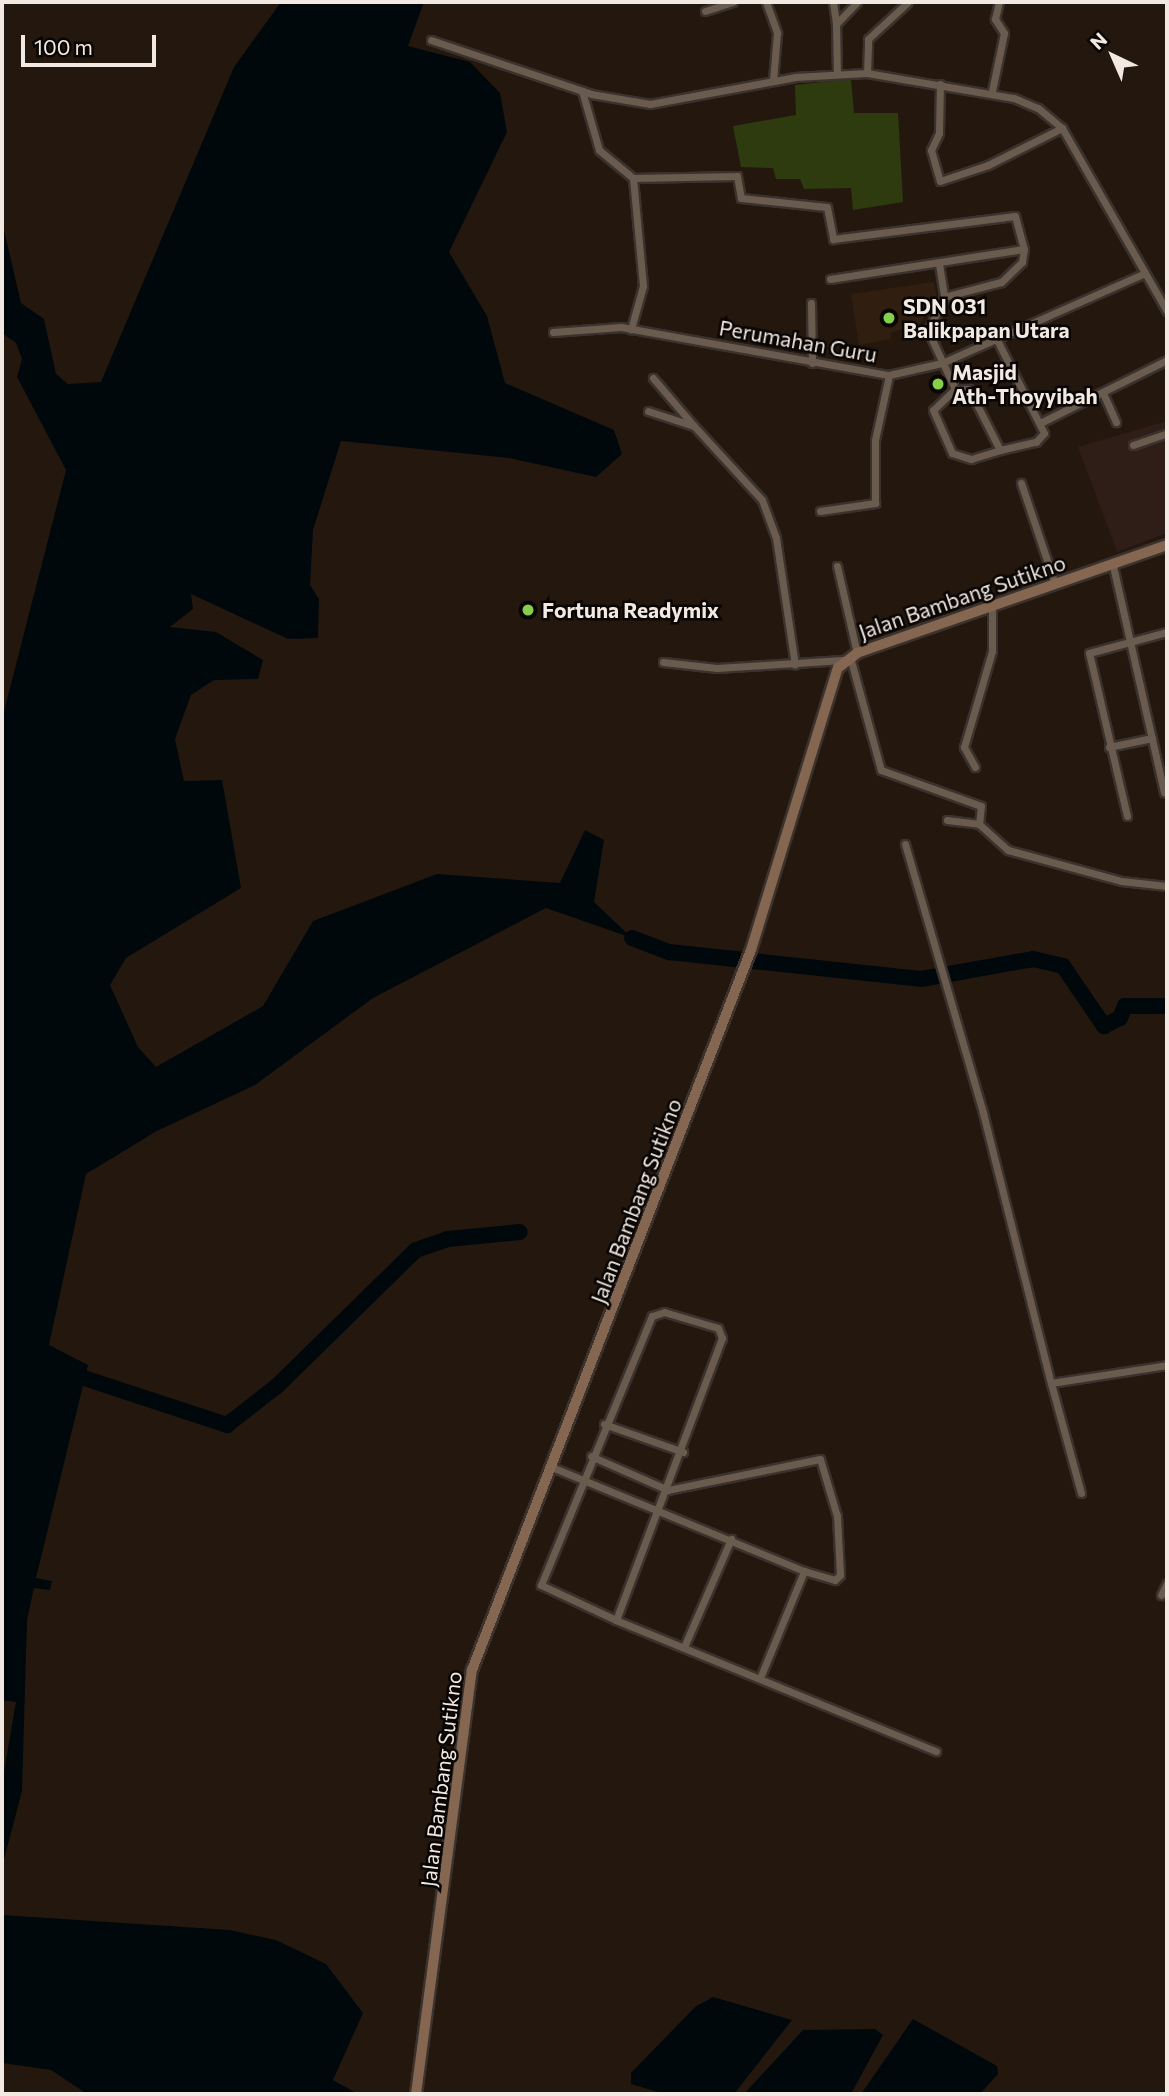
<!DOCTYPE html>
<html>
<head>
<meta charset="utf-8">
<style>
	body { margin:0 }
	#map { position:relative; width:1169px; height:2096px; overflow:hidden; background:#24180e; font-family:Commissioner,sans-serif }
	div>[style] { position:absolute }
	.built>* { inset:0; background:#301f10 }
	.industrial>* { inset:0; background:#2f1d18 }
	.green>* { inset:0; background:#2e3b0f }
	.water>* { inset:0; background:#00080b }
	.pier>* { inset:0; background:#24180e }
	.river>* { height:16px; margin:-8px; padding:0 8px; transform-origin:8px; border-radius:8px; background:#00080b }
	.roads { filter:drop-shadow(2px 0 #3b322d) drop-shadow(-2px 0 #3b322d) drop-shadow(0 2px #3b322d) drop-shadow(0 -2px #3b322d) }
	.street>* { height:7px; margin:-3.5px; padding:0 3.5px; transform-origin:3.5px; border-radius:3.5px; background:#6a5b4f }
	.secondary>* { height:10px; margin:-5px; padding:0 5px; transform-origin:5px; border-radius:5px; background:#846651 }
	.dots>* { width:19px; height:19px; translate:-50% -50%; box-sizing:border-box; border:4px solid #090503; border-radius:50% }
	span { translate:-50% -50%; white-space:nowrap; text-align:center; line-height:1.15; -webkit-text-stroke:5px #090503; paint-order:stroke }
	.poi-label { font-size:21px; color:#f1e9e2; font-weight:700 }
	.left { translate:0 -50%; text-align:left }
	.street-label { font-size:21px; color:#f1e9e2 }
	.frame { position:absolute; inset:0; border:4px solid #f1e9e2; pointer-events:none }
	.north { position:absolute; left:1078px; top:21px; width:70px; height:70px; -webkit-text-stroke:5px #090503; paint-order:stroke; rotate:316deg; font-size:19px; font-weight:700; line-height:28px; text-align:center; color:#f1e9e2 }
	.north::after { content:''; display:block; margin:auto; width:24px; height:32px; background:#f1e9e2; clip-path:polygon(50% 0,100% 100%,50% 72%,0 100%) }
	.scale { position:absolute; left:21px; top:35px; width:135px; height:32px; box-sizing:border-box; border:4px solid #f1e9e2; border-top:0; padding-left:9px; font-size:21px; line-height:24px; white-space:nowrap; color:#f1e9e2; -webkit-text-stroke:5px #090503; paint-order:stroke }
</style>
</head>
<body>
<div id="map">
	<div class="built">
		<i style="clip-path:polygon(934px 282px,937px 299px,919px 324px,890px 333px,891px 339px,859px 345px,851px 294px)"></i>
	</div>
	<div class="industrial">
		<i style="clip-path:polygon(1167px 421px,1167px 533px,1117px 552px,1078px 447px)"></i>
	</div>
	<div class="green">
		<i style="clip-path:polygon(851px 79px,854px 113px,898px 113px,903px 202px,853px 210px,851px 188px,804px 189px,800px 179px,776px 179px,773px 168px,741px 167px,733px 126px,796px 115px,795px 85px)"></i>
	</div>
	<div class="water">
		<i style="clip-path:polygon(281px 2px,424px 2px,408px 46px,470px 62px,500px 93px,507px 132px,449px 252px,487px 316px,505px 383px,614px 430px,622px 454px,596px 477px,509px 458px,341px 441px,313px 530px,310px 585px,319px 599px,318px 638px,288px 639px,191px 594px,193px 609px,170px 627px,216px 632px,263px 660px,258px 679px,214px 680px,191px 695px,175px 739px,184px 781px,222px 780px,241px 888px,126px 958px,110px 985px,138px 1047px,156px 1067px,263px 1006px,313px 921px,437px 874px,560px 883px,585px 830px,604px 840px,594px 902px,632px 938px,546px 908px,373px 998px,255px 1085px,157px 1131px,86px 1174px,49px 1345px,88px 1365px,36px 1578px,52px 1581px,50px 1590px,34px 1588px,27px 1620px,22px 1791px,2px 1867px,2px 719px,66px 470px,17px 377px,22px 359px,16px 343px,2px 333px,2px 221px,21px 303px,44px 319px,56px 374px,68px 384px,101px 382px,234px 67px)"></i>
		<i style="clip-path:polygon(2px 1915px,230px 1930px,276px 1940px,326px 1964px,363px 2013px,333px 2080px,358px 2094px,87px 2094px,51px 2070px,2px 2063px)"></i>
		<i style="clip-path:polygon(713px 1997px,792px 2020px,734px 2094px,665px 2094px,631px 2084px,631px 2073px,695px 2007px)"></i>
		<i style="clip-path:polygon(913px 2019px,997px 2066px,998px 2074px,980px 2094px,861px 2094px)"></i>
		<i style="clip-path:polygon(875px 2029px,883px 2035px,851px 2094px,744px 2094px,803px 2030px)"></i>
	</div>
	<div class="pier">
		<i style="clip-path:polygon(2px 1700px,16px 1702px,2px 1783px)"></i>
	</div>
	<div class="river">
		<i style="left:632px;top:938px;width:40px;rotate:21deg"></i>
		<i style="left:669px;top:952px;width:253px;rotate:6.1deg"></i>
		<i style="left:921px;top:979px;width:114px;rotate:-10.1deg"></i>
		<i style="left:1033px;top:959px;width:31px;rotate:13deg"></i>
		<i style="left:1063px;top:966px;width:73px;rotate:55.7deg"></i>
		<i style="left:1104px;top:1026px;width:18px;rotate:-27deg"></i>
		<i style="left:1120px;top:1018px;width:13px;rotate:-67deg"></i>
		<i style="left:1125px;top:1006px;width:42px"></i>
		<i style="left:84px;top:1378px;width:151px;rotate:18.2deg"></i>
		<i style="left:227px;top:1425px;width:63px;rotate:-38deg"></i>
		<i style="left:277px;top:1386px;width:194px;rotate:-44.4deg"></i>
		<i style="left:416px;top:1250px;width:34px;rotate:-19deg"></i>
		<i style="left:448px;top:1239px;width:72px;rotate:-5.6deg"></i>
	</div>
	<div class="roads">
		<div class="street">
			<i style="left:766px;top:2px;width:33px;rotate:70deg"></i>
			<i style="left:777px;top:33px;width:48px;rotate:94.8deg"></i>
			<i style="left:833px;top:2px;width:22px;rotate:82deg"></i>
			<i style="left:705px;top:11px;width:29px;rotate:-18deg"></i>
			<i style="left:431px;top:40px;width:169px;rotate:18.6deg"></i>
			<i style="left:591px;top:94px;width:60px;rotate:9.6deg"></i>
			<i style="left:650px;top:104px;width:147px;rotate:-10.5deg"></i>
			<i style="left:795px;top:77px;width:72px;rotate:-3.2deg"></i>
			<i style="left:867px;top:73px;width:149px;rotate:9.7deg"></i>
			<i style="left:1014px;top:98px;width:26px;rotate:23deg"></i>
			<i style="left:1038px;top:108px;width:31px;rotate:40deg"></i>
			<i style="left:1062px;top:128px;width:211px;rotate:60.2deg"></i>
			<i style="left:867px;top:73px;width:34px;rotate:-88deg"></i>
			<i style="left:868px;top:39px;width:54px;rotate:-42.8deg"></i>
			<i style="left:837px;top:74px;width:50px;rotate:-91.1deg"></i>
			<i style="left:836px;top:24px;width:30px;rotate:-46deg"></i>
			<i style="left:940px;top:84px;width:49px;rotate:91.2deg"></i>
			<i style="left:939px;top:133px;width:19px;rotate:115deg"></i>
			<i style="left:931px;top:150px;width:32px;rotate:74deg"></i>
			<i style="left:940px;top:181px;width:51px;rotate:-18.4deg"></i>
			<i style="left:988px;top:165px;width:83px;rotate:-26.6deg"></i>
			<i style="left:582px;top:91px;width:61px;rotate:73.9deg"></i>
			<i style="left:599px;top:150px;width:44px;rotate:39.5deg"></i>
			<i style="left:633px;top:178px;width:108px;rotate:84.7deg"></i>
			<i style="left:643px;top:286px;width:45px;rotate:105.6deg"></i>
			<i style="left:992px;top:91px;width:59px;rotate:-78.3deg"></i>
			<i style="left:1004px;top:33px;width:17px;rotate:-123deg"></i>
			<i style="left:995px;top:19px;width:17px;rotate:-77deg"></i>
			<i style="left:633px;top:178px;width:104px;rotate:-1.1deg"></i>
			<i style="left:737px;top:176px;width:22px;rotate:80deg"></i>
			<i style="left:741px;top:198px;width:86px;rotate:6deg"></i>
			<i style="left:827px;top:207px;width:33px;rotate:79deg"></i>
			<i style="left:833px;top:239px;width:183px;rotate:-7.2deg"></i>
			<i style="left:1015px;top:216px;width:34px;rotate:75deg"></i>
			<i style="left:939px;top:264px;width:33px;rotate:81deg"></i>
			<i style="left:944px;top:297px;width:38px;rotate:115deg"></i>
			<i style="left:928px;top:331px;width:64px;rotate:65deg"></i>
			<i style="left:955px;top:389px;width:14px"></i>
			<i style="left:969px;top:389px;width:68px;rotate:63.1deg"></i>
			<i style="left:1000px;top:450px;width:37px;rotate:-13deg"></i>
			<i style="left:1036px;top:442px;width:12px;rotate:-48deg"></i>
			<i style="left:1044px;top:433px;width:106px;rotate:-116.8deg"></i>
			<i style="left:830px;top:279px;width:196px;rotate:-8.8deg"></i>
			<i style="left:1024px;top:249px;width:13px;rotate:99deg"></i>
			<i style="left:1022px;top:262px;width:29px;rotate:136deg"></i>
			<i style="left:1001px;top:282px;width:59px;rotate:165.3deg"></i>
			<i style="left:811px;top:303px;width:60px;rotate:89deg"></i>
			<i style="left:553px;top:332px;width:68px;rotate:-4.2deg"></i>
			<i style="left:621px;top:327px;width:272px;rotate:10.2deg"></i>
			<i style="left:889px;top:375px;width:54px;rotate:-12.8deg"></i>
			<i style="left:942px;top:363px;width:222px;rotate:-23.9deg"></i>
			<i style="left:653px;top:378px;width:63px;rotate:49.5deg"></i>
			<i style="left:955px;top:389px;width:30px;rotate:136deg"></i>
			<i style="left:933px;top:410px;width:47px;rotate:66.2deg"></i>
			<i style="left:952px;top:453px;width:20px;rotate:18deg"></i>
			<i style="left:971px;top:459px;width:30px;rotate:-17deg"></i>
			<i style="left:1103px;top:393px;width:32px;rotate:66deg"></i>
			<i style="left:648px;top:411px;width:48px;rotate:18.1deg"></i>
			<i style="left:694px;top:426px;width:100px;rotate:47.4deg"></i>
			<i style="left:762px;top:500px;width:40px;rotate:69.8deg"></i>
			<i style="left:776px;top:538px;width:128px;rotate:81.5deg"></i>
			<i style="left:1040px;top:423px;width:142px;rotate:-26.4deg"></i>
			<i style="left:1133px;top:445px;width:36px;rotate:-19deg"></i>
			<i style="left:1021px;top:483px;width:107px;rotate:71.4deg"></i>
			<i style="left:820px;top:511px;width:56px;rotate:-8.3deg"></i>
			<i style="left:875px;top:503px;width:63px;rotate:-90deg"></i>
			<i style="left:875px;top:440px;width:66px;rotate:-77.8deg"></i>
			<i style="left:837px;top:566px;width:89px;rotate:77.1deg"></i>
			<i style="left:1113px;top:566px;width:232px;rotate:77.3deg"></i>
			<i style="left:850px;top:657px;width:117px;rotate:74.7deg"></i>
			<i style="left:881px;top:770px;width:106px;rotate:19.8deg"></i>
			<i style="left:981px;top:806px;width:18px;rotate:96deg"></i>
			<i style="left:663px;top:662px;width:54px;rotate:6.3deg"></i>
			<i style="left:717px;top:668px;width:126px;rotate:-3.6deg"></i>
			<i style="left:1109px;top:747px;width:44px;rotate:-11.8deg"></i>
			<i style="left:975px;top:767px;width:23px;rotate:-119deg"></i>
			<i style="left:964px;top:747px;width:100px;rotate:-73.7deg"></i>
			<i style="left:992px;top:651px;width:44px;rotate:-90deg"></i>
			<i style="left:1127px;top:816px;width:167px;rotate:-103.1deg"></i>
			<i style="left:1089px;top:653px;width:81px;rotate:-15.1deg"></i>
			<i style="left:947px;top:820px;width:32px;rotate:7deg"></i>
			<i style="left:979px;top:824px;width:39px;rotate:42deg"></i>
			<i style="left:1008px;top:850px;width:117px;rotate:15.3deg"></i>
			<i style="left:1121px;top:881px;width:46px;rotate:6.2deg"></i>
			<i style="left:905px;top:844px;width:280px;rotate:73.8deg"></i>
			<i style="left:983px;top:1113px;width:278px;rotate:75.9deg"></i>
			<i style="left:664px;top:1312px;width:56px;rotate:16.5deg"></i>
			<i style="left:718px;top:1328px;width:11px;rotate:68deg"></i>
			<i style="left:722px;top:1338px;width:301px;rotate:110.6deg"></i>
			<i style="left:616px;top:1620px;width:83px;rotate:-155deg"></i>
			<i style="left:541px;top:1585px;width:291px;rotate:-67.6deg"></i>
			<i style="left:652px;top:1316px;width:13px;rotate:-18deg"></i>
			<i style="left:604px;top:1424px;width:84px;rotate:19.5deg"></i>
			<i style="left:554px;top:1468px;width:270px;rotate:22.4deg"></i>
			<i style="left:804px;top:1571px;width:32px;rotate:16deg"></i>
			<i style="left:835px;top:1580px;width:7px;rotate:-45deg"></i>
			<i style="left:840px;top:1575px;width:59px;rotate:-92.9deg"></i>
			<i style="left:837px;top:1516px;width:59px;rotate:-106.6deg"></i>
			<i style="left:820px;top:1459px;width:155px;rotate:168.5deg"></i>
			<i style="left:668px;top:1490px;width:84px;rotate:-156.2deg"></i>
			<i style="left:1081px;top:1493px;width:114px;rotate:-105.3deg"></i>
			<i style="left:1051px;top:1383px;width:117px;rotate:-8.8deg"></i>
			<i style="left:1161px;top:1595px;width:13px;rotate:-63deg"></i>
			<i style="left:616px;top:1620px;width:346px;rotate:22.3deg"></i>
			<i style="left:684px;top:1647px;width:118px;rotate:-66.5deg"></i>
			<i style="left:760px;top:1678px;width:116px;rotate:-67.6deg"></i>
		</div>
		<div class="secondary">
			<i style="left:416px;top:2094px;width:428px;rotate:-82.5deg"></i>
			<i style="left:472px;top:1670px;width:772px;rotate:-68.82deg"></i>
			<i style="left:751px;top:950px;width:295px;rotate:-72.9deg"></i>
			<i style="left:838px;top:668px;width:24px;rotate:-38deg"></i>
			<i style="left:857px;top:653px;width:328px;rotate:-19.2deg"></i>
		</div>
	</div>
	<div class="dots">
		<i style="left:889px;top:318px;background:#86cf4c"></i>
		<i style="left:938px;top:384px;background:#86cf4c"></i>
		<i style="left:528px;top:610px;background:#86cf4c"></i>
	</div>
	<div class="poi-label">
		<span class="left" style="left:903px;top:318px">SDN 031<br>Balikpapan Utara</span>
		<span class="left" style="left:952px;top:384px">Masjid<br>Ath-Thoyyibah</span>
		<span class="left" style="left:542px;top:610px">Fortuna Readymix</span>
	</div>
	<div class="street-label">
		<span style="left:798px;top:341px;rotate:10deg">Perumahan Guru</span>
		<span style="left:962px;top:597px;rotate:-19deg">Jalan Bambang Sutikno</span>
		<span style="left:636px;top:1201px;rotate:-69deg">Jalan Bambang Sutikno</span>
		<span style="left:441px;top:1779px;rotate:-83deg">Jalan Bambang Sutikno</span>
	</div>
	<div class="frame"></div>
	<div class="north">N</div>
	<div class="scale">100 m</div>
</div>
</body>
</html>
